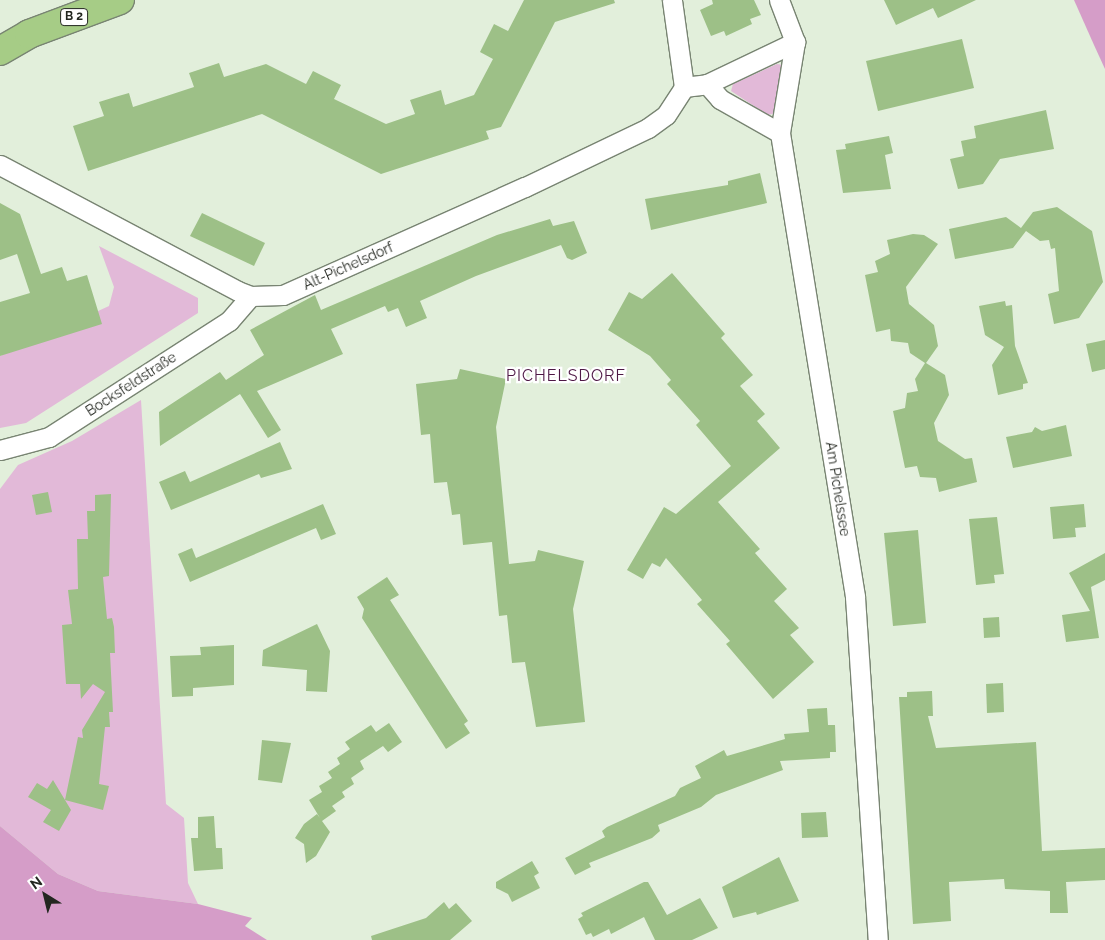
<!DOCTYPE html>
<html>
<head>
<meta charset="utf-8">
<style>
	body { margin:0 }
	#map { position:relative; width:1105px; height:940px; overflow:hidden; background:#e2efdb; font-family:Raleway,sans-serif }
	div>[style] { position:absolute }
	.green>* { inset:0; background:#e2b9d8 }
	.water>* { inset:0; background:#d59dc8 }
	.building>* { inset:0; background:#9dc087 }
	.roads { filter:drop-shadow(1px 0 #788472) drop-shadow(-1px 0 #788472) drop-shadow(0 1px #788472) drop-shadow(0 -1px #788472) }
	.street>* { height:19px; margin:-9.5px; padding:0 9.5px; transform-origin:9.5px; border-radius:9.5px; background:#fff }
	.primary>* { height:28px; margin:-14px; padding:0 14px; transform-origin:14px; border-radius:14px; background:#a6cc86 }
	span { translate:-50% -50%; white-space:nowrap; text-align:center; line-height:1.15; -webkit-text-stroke:4.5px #fff; paint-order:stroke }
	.shield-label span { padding:1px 4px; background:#fff; border:1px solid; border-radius:4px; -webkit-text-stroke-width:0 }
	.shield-label { font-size:12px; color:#232720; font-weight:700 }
	.street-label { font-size:14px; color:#232720 }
	.quarter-label { font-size:16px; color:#4e1845; letter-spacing:1px }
	.north { position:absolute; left:20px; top:870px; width:50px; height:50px; -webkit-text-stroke:4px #fff; paint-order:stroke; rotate:324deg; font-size:14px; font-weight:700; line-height:20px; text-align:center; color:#232720 }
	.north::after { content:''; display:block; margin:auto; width:18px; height:22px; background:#232720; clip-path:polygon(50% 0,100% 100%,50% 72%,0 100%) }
</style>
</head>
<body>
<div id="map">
	<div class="green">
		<i style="clip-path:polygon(777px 64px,783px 65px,780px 112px,768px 115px,731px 91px,733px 84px)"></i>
		<i style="clip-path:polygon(99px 246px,198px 298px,198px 313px,26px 423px,0 428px,0 356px,109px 306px,114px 287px)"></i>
		<i style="clip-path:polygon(141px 400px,166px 804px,184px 818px,188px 883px,198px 904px,98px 891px,58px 874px,0 826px,0 489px,18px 465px,72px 441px)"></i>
	</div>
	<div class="water">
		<i style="clip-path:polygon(1074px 0,1105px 0,1105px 69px,1094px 45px)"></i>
		<i style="clip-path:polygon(0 826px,58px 874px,98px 891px,198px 904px,252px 918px,245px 926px,267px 940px,0 940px)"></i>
	</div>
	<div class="building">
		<i style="clip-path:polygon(524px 0,614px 0,615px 3px,555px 22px,501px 127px,486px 131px,489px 139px,381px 174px,262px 114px,88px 171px,73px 126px,104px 116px,99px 102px,115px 97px,129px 93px,133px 107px,194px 87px,189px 73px,219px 63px,224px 77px,266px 64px,306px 84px,313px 71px,341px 85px,334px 99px,386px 124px,415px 114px,410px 100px,441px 90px,445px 105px,474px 95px,493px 59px,480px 52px,494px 24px,508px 31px)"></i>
		<i style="clip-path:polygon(712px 0,754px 0,761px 15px,750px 19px,752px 24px,726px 36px,724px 31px,711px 36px,700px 10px,713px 4px)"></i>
		<i style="clip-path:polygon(884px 0,976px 0,938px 18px,933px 8px,896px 25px)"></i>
		<i style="clip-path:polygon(962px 39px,974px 88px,878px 111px,866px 61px)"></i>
		<i style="clip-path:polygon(1046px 110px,1054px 149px,1000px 159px,983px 184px,958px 189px,950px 159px,964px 156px,961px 141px,976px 138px,974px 126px)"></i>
		<i style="clip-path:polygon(889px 136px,893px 153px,885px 155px,891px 189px,843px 193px,836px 150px,846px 149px,845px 144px)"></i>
		<i style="clip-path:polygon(760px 173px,767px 203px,651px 230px,645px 199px,728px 185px,728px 181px)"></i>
		<i style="clip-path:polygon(0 203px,20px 214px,41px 274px,62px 267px,67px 281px,87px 275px,102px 324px,0 356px,0 302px,30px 293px,17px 254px,0 260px)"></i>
		<i style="clip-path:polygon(1057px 207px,1092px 231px,1103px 282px,1079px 318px,1054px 324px,1048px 294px,1059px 291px,1055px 248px,1051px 249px,1049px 240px,1040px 241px,1026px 231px,1013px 248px,955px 259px,949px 229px,1006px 217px,1021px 228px,1033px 212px)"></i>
		<i style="clip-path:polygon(202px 213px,265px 243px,254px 266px,190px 236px)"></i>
		<i style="clip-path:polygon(550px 219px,553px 226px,574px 221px,587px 253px,572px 260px,567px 258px,561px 245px,476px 276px,420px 301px,427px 318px,406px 327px,398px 308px,388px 312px,385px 306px,331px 329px,343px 354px,257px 391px,281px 430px,268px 438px,240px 394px,160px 446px,159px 412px,220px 372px,226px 380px,264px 355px,250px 330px,315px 295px,321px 310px,497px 235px)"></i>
		<i style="clip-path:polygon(913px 234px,924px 235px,938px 244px,906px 287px,909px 304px,934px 325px,938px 346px,926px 363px,945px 375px,949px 395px,934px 423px,938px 441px,965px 459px,972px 458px,977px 482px,939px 492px,936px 478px,920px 477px,917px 466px,905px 468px,893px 411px,905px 408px,907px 393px,918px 391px,915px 379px,925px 363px,910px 353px,908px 343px,891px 341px,890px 329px,876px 332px,865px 275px,878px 272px,875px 261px,890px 254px,887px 240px)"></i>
		<i style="clip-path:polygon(672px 273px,725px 334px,721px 338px,753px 375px,740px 386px,765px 414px,757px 421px,780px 448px,718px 502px,760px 549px,755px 553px,787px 589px,774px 601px,799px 628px,790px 635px,814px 662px,773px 699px,726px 644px,730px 641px,697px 604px,702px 600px,666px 558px,660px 567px,652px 563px,643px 579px,627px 570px,664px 507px,676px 514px,731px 466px,696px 425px,700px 421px,667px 384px,671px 380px,650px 356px,608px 330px,629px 292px,642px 299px)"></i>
		<i style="clip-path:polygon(1005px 301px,1006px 306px,1012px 305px,1015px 346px,1028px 383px,1023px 384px,1023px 389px,998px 395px,992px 365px,1004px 347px,985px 335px,979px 306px)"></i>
		<i style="clip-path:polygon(1105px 340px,1105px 369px,1092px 372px,1086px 344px)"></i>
		<i style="clip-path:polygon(460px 369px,506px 379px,496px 427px,509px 564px,535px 561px,538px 550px,584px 561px,573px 609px,585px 722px,536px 727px,525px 662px,512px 663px,507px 615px,499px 616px,492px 542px,463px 545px,460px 514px,452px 515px,447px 482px,434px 483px,430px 434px,421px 435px,416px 384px,457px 379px)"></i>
		<i style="clip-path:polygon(1066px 425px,1072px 456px,1013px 468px,1006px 437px,1032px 432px,1035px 427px,1042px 431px)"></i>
		<i style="clip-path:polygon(280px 442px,292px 469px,261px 478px,259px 474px,171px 510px,159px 482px,185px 471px,190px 482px)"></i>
		<i style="clip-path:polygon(48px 492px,52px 512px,36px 515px,32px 495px)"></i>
		<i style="clip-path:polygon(111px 494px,109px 576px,103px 577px,107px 619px,112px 618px,114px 627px,115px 653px,110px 653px,113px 712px,109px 712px,110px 727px,105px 727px,99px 784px,109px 786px,103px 810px,65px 800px,71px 810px,59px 831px,43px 822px,51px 810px,28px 797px,37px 783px,47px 789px,53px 780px,65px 800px,78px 737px,83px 738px,82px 730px,105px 692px,93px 684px,81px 699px,80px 684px,66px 684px,62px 625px,72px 624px,68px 590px,78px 589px,77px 539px,88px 539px,87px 511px,95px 511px,95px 495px)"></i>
		<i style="clip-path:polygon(323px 504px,336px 534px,321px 540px,316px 528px,190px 582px,178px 554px,192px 548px,196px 558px)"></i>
		<i style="clip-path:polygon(1084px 504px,1086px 527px,1075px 528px,1076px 537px,1053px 539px,1050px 507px)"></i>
		<i style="clip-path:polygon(997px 517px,1004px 574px,994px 575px,995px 583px,976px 585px,969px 519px)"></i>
		<i style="clip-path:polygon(918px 530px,926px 623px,893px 626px,884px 533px)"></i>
		<i style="clip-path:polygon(1105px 553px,1105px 580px,1091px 587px,1099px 638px,1066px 642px,1062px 615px,1090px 611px,1069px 573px)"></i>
		<i style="clip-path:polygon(387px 577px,399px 595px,390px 600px,468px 721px,464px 724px,470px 733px,446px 749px,362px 618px,364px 609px,357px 597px)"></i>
		<i style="clip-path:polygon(999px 617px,1000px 637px,984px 638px,983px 618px)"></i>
		<i style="clip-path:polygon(317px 624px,330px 651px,327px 692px,306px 691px,307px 670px,262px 666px,263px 650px)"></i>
		<i style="clip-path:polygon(234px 645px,234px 685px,193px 688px,193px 696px,172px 697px,170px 656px,201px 655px,200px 647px)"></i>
		<i style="clip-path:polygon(1003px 683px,1004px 712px,987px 713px,986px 684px)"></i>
		<i style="clip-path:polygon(932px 691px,933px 716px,928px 716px,936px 748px,1036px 742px,1042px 851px,1105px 848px,1105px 880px,1066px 882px,1068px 913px,1050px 913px,1050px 891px,1005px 889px,1004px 879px,949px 882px,951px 921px,913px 924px,899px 697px,907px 697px,907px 692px)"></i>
		<i style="clip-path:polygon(827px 708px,828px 725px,835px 725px,836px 752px,830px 752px,830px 758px,780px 761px,783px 770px,716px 795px,701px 807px,658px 825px,660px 831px,652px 838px,589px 863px,591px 867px,575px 875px,565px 858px,605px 837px,602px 831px,607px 827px,675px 796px,680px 788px,701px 778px,695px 766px,724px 750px,727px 756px,785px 739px,784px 734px,809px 732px,807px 709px)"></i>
		<i style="clip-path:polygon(389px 723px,402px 742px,388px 752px,383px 746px,360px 761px,364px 769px,351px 778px,354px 784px,342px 792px,345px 797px,332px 806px,336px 811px,322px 821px,330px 832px,316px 856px,306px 863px,304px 844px,295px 838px,304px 824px,317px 814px,320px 818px,309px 800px,322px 792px,319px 786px,332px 778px,328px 772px,340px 764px,337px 758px,350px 749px,345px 742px,371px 725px,376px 732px)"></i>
		<i style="clip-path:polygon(262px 740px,291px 743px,282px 783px,258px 780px)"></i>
		<i style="clip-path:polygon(826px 812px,828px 837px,802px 838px,801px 813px)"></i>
		<i style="clip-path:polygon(214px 816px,216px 848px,222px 848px,223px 869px,194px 871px,191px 838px,198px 838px,198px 817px)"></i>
		<i style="clip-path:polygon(779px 857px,799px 901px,757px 915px,756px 912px,733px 918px,722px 887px)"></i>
		<i style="clip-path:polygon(532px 861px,539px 873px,534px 876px,540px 888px,512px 902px,508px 894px,496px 888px,496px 882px)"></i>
		<i style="clip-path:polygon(644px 882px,648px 882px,667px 915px,700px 898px,718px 928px,692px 940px,655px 940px,644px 917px,611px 934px,609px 929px,593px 937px,591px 933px,586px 935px,578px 919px,583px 916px,581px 913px)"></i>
		<i style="clip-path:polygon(444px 902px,449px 909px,456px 903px,472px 921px,450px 940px,372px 940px,371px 936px,426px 918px)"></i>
	</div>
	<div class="roads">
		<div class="street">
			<i style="left:779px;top:0;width:45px;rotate:69.1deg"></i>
			<i style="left:795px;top:42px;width:92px;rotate:99.4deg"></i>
			<i style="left:780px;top:133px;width:470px;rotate:80.8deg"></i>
			<i style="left:855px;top:597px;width:344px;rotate:86.2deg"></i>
			<i style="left:707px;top:84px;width:20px;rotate:49deg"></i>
			<i style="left:720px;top:99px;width:69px;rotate:29.5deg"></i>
			<i style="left:684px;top:87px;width:23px;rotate:-7deg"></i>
			<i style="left:707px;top:84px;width:98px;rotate:-25.5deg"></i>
			<i style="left:0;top:165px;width:269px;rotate:27.9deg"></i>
			<i style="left:238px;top:291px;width:14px;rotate:21deg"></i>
			<i style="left:251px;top:296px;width:32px;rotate:-2deg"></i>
			<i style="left:283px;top:295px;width:265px;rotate:-24.1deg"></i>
			<i style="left:525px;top:187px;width:136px;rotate:-25.6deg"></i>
			<i style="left:648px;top:128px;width:22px;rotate:-36deg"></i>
			<i style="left:666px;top:115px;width:33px;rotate:-57deg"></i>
			<i style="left:684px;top:87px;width:88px;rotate:-97.9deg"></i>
			<i style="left:0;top:450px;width:51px;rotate:-14.9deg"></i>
			<i style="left:49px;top:437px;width:214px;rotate:-32.8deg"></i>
			<i style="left:229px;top:321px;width:33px;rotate:-49deg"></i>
		</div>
		<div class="primary">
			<i style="left:0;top:51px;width:34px;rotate:-30deg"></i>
			<i style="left:29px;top:34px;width:97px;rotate:-20.5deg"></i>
		</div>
	</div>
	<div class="shield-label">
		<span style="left:74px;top:17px">B 2</span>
	</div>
	<div class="street-label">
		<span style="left:348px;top:266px;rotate:-24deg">Alt-Pichelsdorf</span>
		<span style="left:131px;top:384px;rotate:-33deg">Bocksfeldstraße</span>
		<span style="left:838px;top:489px;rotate:81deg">Am Pichelssee</span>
	</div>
	<div class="quarter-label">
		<span style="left:566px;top:376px">PICHELSDORF</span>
	</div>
	<div class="north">N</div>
</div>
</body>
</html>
